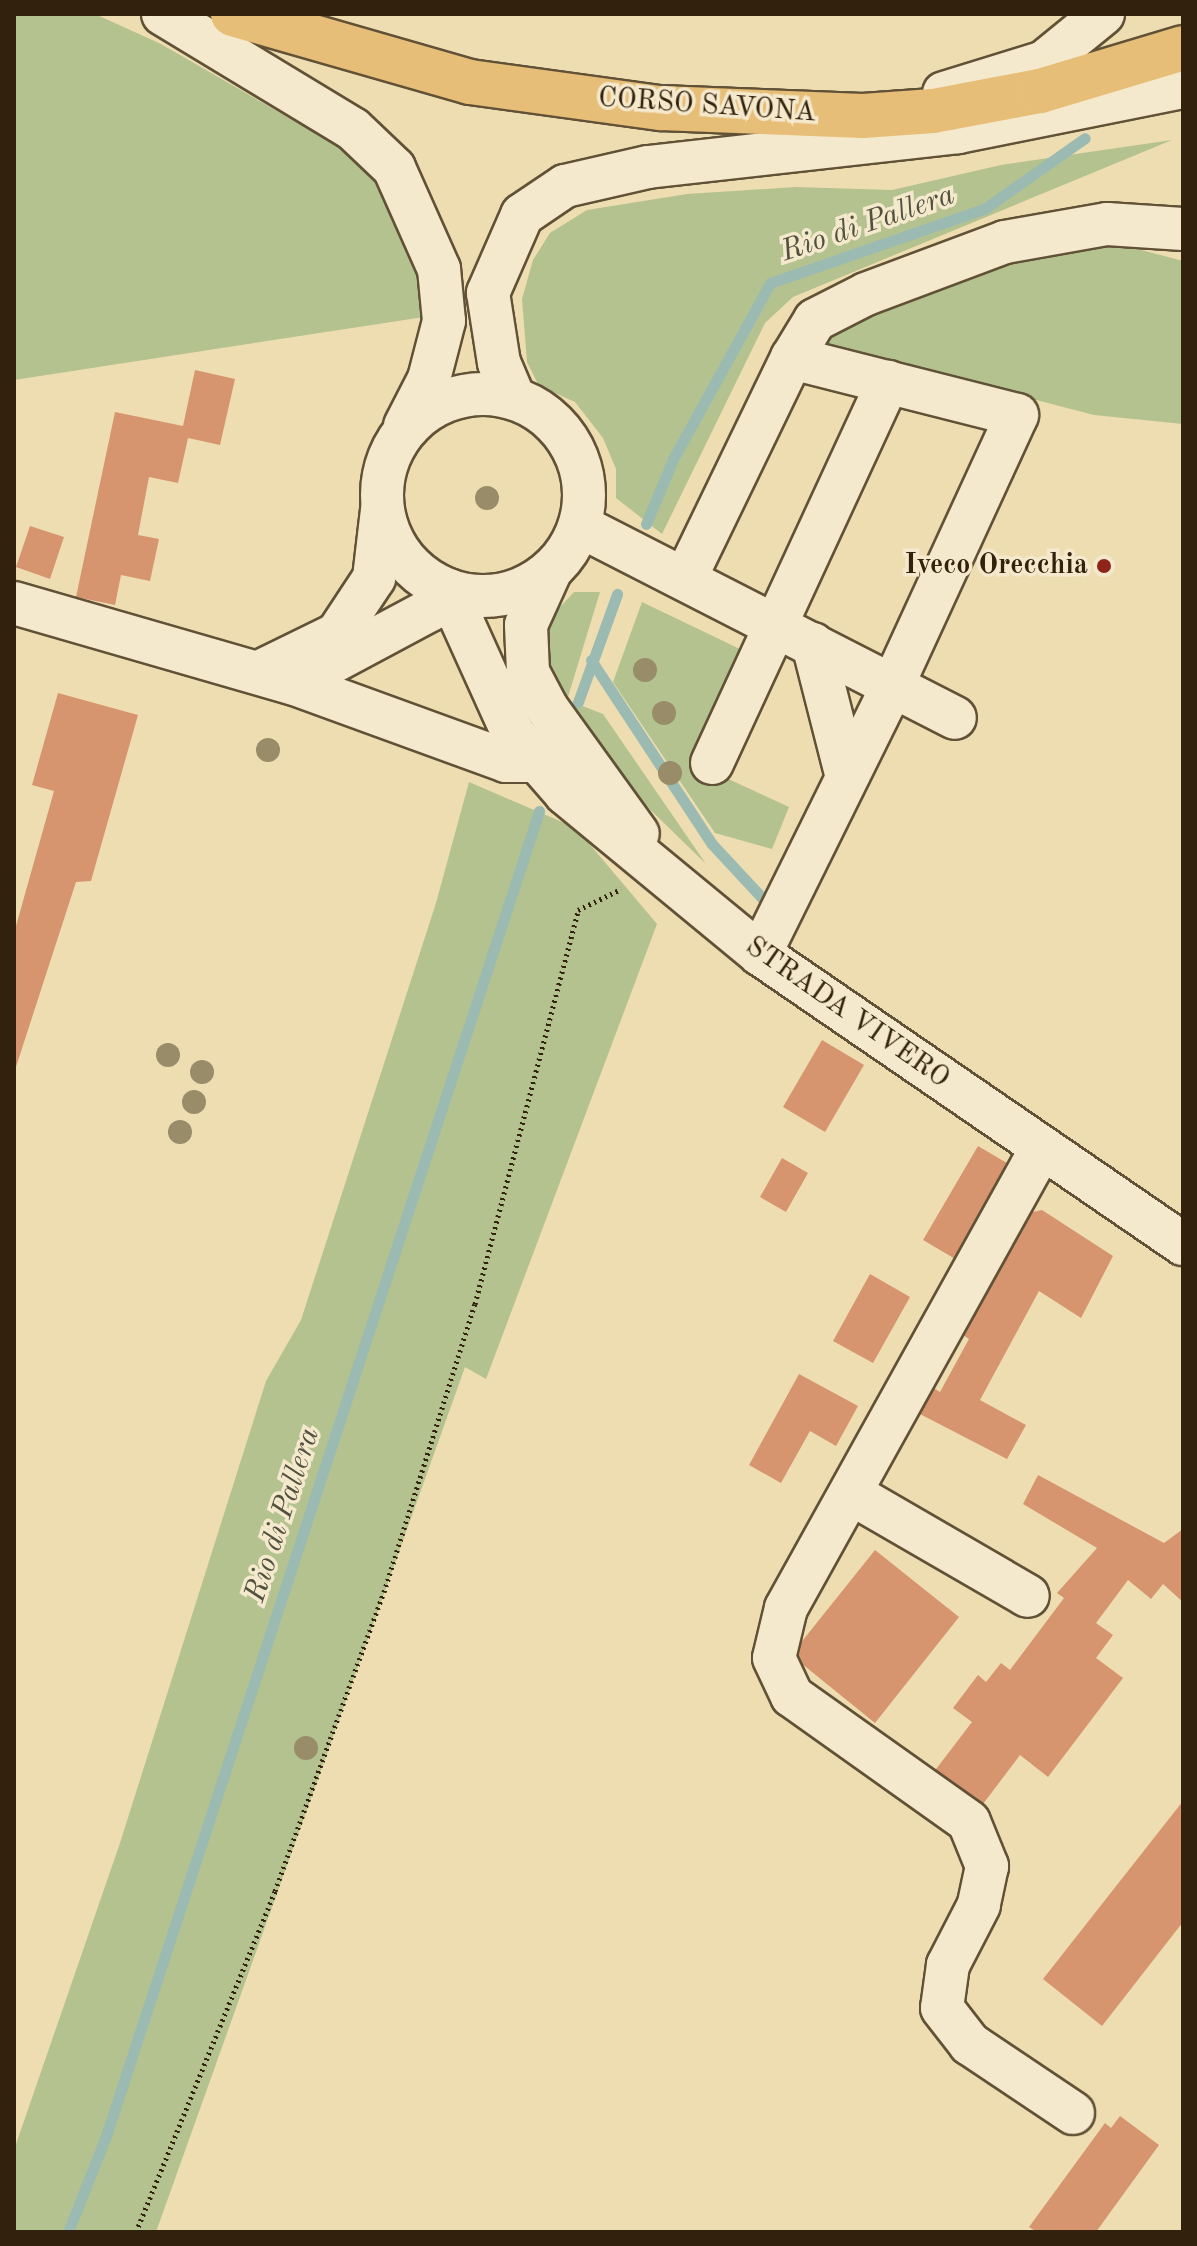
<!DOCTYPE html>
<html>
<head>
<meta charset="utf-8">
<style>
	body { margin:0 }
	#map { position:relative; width:1197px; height:2246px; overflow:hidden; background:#eeddb1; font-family:"Old Standard TT",serif }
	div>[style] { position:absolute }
	.green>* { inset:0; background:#b4c28f }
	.stream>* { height:11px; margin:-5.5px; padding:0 5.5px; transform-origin:5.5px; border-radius:5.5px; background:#9bbbb2 }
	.building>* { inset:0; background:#d6956f }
	.path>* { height:5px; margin-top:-2.5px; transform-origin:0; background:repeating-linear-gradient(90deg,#32220d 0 2px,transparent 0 6px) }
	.roads { filter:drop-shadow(2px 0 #615136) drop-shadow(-2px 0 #615136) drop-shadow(0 2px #615136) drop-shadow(0 -2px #615136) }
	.minor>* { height:42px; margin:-21px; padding:0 21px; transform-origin:21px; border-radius:21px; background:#f4e9cc }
	.minor>.ring { margin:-21px; padding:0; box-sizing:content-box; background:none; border:42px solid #f4e9cc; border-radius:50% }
	.major>* { height:44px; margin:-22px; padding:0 22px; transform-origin:22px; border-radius:22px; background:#e7be78 }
	.trees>* { width:24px; height:24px; margin:-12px; border-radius:50%; background:#988c69 }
	.dots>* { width:22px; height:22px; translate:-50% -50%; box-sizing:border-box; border:4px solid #f4e9cc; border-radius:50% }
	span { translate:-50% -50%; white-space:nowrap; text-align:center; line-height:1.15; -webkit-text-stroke:7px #f4e9cc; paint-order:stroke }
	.street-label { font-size:28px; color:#32220d }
	.poi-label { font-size:28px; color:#32220d; font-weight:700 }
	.right { translate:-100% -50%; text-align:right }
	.water-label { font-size:30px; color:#52503f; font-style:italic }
	.frame { position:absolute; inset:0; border:16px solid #32220d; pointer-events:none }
</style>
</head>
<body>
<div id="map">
	<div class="green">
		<i style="clip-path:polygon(14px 14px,95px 14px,161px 44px,369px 164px,423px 255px,424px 317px,14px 380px)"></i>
		<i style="clip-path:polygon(1172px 140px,793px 297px,765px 323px,662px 534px,616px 498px,616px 469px,603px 438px,575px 402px,539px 386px,527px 362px,522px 299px,533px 260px,550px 233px,587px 210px,687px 194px,796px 187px,892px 190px,1001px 165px)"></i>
		<i style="clip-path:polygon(1107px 241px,1183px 261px,1183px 424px,1094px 415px,814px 342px,867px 303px,1030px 250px)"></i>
		<i style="clip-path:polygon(574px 592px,600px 592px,567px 700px,603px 714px,706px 864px,585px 746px,543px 658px,548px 620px)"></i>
		<i style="clip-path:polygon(642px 602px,744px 651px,694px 763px,789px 807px,772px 849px,715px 833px,613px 682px)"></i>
		<i style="clip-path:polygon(469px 782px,576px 828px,657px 924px,486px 1379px,465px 1367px,156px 2232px,14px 2232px,14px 2150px,120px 1843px,266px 1381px,301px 1320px,436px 903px)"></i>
	</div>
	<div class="stream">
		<i style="left:646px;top:524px;width:70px;rotate:-67.4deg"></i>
		<i style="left:673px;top:459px;width:201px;rotate:-61.1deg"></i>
		<i style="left:770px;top:283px;width:226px;rotate:-19.1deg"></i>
		<i style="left:984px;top:209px;width:123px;rotate:-35.1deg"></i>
		<i style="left:591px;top:660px;width:220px;rotate:56.7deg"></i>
		<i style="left:712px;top:844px;width:76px;rotate:47.1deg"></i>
		<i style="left:578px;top:702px;width:115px;rotate:-70.1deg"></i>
		<i style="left:68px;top:2232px;width:103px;rotate:-68.4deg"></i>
		<i style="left:106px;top:2136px;width:1394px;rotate:-71.9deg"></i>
	</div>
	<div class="building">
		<i style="clip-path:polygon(195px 370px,235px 379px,220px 445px,188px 438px,178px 483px,149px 477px,138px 535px,159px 539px,150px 581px,121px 575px,115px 605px,76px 597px,115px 412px,183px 426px)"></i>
		<i style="clip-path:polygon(30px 526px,64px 537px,50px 579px,16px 567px)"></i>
		<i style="clip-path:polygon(58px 693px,138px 715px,91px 881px,76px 882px,15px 1070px,14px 933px,54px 791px,32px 785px)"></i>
		<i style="clip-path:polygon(822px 1040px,864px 1065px,825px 1132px,783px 1107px)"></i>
		<i style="clip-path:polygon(978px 1146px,1012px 1166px,957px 1260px,923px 1240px)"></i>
		<i style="clip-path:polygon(782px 1158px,808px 1173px,786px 1212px,760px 1197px)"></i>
		<i style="clip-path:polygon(1042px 1210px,1113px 1256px,1081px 1318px,1039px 1291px,980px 1400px,1026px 1425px,1007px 1459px,916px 1412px,930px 1386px,940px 1392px,969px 1339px,963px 1335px,1028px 1213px)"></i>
		<i style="clip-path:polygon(870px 1274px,910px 1297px,873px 1363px,833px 1341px)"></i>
		<i style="clip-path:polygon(799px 1374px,858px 1406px,836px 1446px,810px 1431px,781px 1483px,749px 1465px)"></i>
		<i style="clip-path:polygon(1038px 1475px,1164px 1543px,1183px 1529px,1183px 1602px,1163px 1584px,1151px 1599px,1128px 1580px,1096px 1623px,1113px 1635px,1096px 1658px,1123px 1678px,1048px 1777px,1020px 1755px,977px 1812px,930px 1777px,972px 1722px,953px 1708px,978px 1675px,986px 1682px,1001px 1663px,1010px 1670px,1064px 1598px,1057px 1593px,1097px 1548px,1023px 1504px)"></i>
		<i style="clip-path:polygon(875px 1550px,959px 1617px,875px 1723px,791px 1655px)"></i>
		<i style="clip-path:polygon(1183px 1801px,1183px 1922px,1102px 2026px,1043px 1979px)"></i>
		<i style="clip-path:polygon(1120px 2116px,1159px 2145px,1096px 2232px,1037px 2232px,1029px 2227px,1105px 2123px,1111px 2128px)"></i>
	</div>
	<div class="path">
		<i style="left:136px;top:2232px;width:368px;rotate:-67.8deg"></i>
		<i style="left:275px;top:1891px;width:318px;rotate:-70deg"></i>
		<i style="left:384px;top:1592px;width:302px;rotate:-72.5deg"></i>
		<i style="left:475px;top:1304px;width:407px;rotate:-75.3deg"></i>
		<i style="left:578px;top:910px;width:48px;rotate:-26deg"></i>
	</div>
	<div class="roads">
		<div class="minor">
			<i style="left:163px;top:14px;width:222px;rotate:31.2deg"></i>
			<i style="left:353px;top:129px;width:57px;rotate:43.6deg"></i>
			<i style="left:394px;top:168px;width:111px;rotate:66deg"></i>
			<i style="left:439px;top:269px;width:52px;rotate:84.5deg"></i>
			<i style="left:444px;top:321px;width:60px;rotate:104.5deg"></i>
			<i style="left:429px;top:379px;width:53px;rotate:117.1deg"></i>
			<i style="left:944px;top:93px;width:105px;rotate:-17.2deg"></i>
			<i style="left:1044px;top:62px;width:76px;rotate:-39.1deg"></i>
			<i style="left:792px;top:358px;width:44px;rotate:-58.8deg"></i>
			<i style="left:815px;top:320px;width:57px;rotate:-27deg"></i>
			<i style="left:866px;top:294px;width:148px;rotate:-20.5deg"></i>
			<i style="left:1005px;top:242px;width:104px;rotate:-10deg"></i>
			<i style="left:1107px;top:224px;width:76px;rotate:3.8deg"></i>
			<i class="ring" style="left:382px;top:394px;width:160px;height:160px"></i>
			<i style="left:514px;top:398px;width:38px;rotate:-113deg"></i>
			<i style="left:499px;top:363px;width:71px;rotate:-98.9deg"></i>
			<i style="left:488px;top:293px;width:85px;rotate:-66.4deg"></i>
			<i style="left:522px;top:215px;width:52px;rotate:-34deg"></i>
			<i style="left:565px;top:186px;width:85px;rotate:-12.9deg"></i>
			<i style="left:648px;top:167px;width:312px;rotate:-6.4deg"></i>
			<i style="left:958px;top:132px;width:229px;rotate:-11.3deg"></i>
			<i style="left:580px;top:526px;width:421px;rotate:27.1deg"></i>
			<i style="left:550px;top:572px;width:58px;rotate:114.4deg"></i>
			<i style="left:526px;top:625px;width:47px;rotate:87.6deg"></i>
			<i style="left:528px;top:672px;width:41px;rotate:62.2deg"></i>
			<i style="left:547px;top:708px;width:155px;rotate:54.2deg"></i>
			<i style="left:685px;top:579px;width:246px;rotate:-64.2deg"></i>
			<i style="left:792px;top:358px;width:232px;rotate:14.2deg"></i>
			<i style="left:1017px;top:415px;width:297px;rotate:114.7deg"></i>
			<i style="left:893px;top:685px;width:300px;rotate:116.3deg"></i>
			<i style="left:448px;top:590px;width:156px;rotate:65.7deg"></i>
			<i style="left:512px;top:732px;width:82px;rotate:48.9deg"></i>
			<i style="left:566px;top:794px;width:251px;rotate:39.5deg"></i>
			<i style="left:760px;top:954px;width:513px;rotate:34.43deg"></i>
			<i style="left:14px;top:603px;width:289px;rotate:16.1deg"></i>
			<i style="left:292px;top:683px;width:228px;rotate:20deg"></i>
			<i style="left:506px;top:761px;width:31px"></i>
			<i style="left:813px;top:644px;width:137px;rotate:75.7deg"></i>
			<i style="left:259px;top:672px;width:87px;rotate:-26deg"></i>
			<i style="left:337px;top:634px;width:67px;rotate:-56.5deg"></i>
			<i style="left:374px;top:578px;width:68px;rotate:-83.3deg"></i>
			<i style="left:314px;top:672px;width:132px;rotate:-28.1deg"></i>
			<i style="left:430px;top:610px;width:27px;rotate:-48deg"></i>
			<i style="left:712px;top:763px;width:420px;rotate:-65.2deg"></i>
			<i style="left:1041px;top:1149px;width:525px;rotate:119.05deg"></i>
			<i style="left:786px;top:1608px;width:51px;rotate:103.5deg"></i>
			<i style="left:774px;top:1658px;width:42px;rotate:64.7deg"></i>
			<i style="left:792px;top:1696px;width:217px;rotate:35.4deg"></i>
			<i style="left:969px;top:1822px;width:48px;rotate:67.8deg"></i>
			<i style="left:987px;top:1866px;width:40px;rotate:102deg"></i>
			<i style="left:979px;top:1905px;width:68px;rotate:117.3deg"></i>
			<i style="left:948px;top:1965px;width:43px;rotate:97.9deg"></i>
			<i style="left:942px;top:2008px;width:46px;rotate:52.1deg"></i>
			<i style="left:970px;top:2044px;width:124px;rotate:33.8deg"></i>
			<i style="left:852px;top:1494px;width:203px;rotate:30.1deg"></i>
		</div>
		<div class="major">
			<i style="left:233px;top:14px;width:247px;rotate:16deg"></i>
			<i style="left:470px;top:82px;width:193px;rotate:7.8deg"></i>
			<i style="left:661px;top:108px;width:202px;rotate:2.3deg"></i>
			<i style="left:863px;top:116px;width:70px;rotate:-4.1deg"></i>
			<i style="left:933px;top:111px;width:109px;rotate:-10.6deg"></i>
			<i style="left:1040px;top:91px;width:149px;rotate:-16.7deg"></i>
		</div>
	</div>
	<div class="trees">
		<i style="left:487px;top:498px"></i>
		<i style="left:645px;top:670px"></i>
		<i style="left:664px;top:713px"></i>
		<i style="left:268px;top:750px"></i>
		<i style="left:670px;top:773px"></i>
		<i style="left:168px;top:1055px"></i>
		<i style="left:202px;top:1072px"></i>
		<i style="left:194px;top:1102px"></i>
		<i style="left:180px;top:1132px"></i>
		<i style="left:306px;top:1748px"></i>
	</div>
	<div class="dots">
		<i style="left:1104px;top:566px;background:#8f2418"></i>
	</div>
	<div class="street-label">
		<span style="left:707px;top:106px;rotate:4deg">CORSO SAVONA</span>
		<span style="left:847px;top:1013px;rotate:35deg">STRADA VIVERO</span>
	</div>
	<div class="poi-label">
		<span class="right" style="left:1088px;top:566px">Iveco Orecchia</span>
	</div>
	<div class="water-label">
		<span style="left:868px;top:224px;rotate:-19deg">Rio di Pallera</span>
		<span style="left:283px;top:1515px;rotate:-72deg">Rio di Pallera</span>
	</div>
	<div class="frame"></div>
</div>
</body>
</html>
